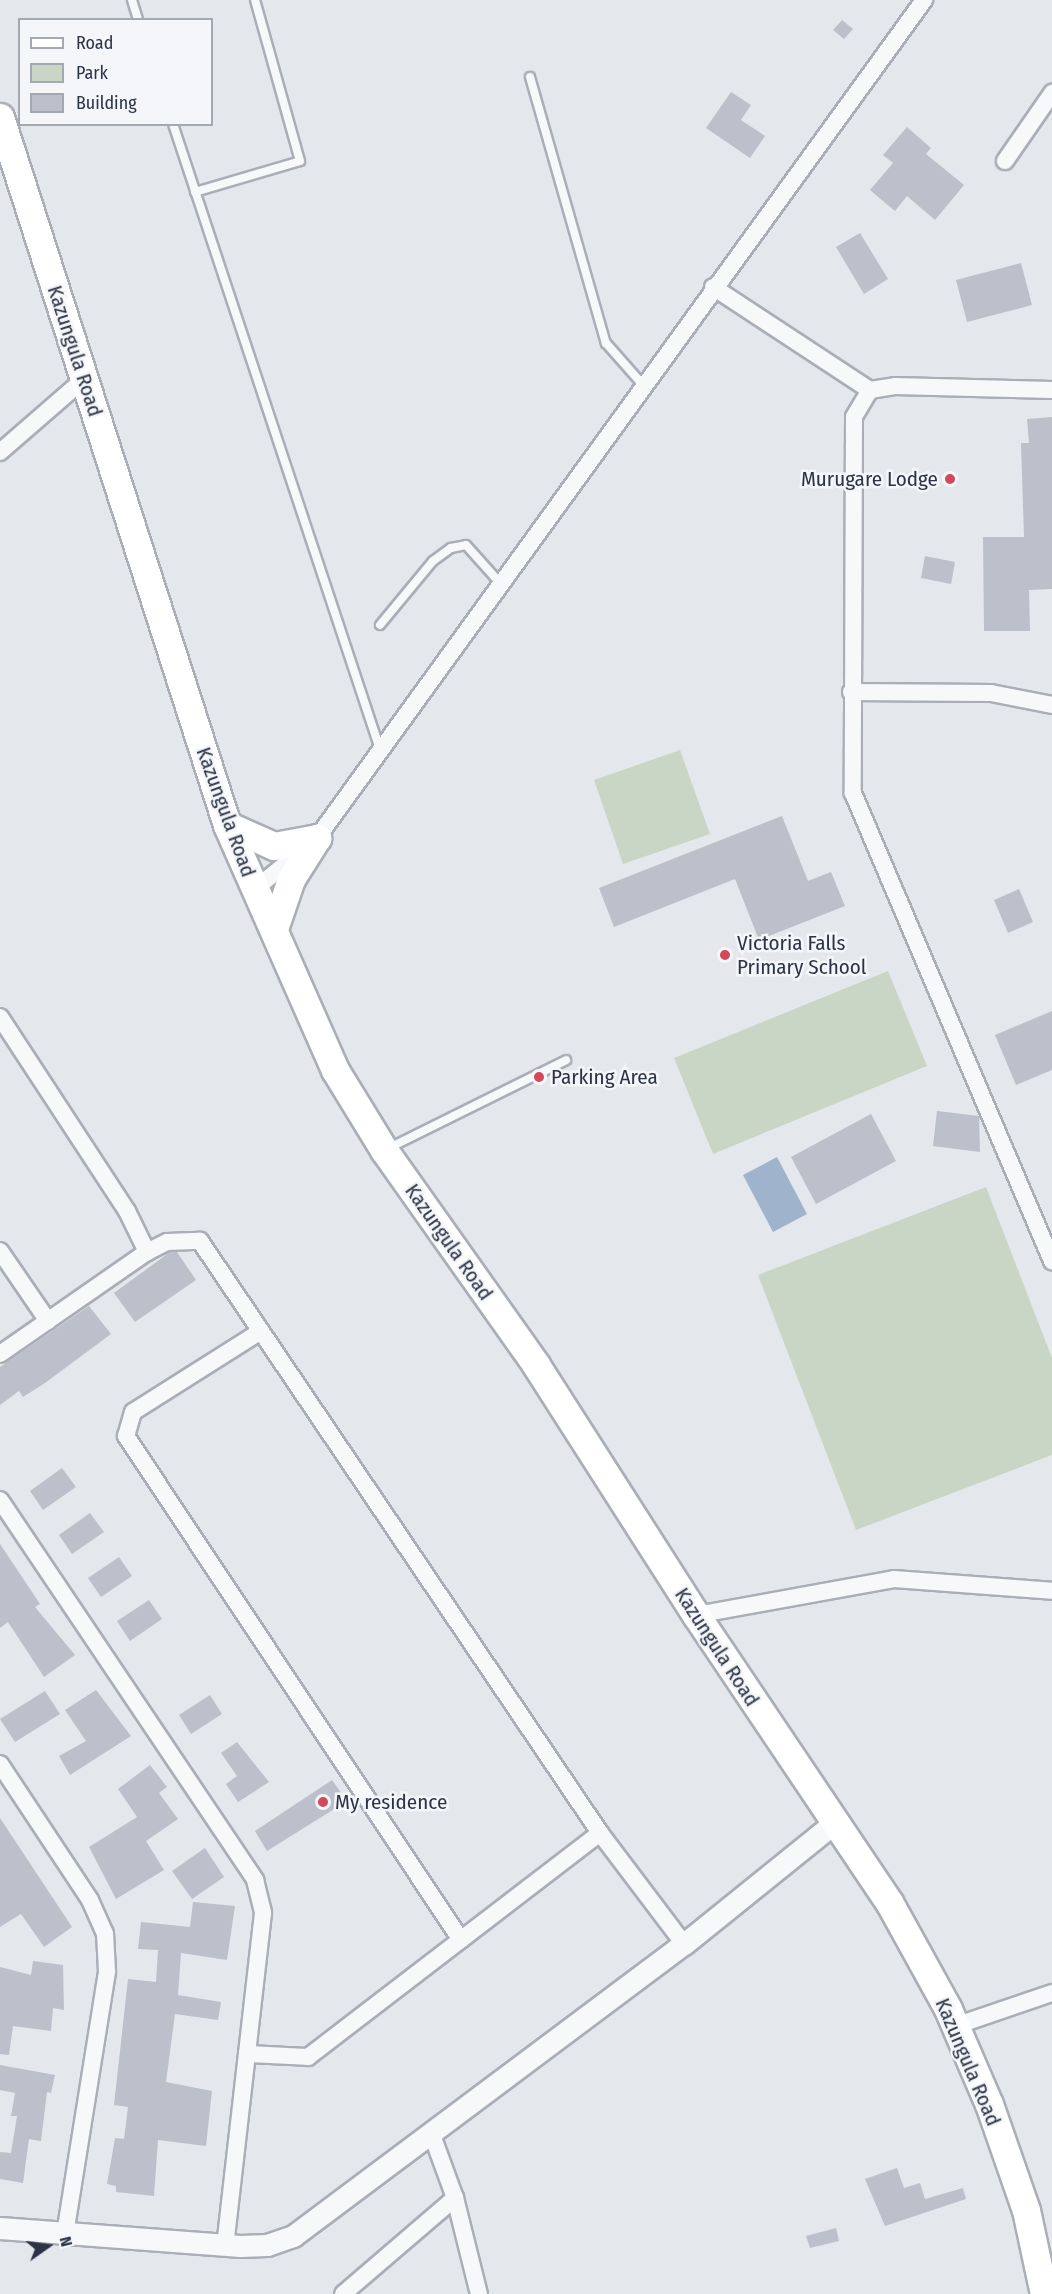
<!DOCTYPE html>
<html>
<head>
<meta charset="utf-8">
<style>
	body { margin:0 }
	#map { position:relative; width:1052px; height:2294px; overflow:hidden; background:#e4e7ec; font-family:"Fira Sans Condensed",sans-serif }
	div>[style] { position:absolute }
	.green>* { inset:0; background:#c9d6c5 }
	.water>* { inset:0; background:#9fb4cc }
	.building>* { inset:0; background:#bbc0ca }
	.roads { filter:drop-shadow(2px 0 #a9aeb7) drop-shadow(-2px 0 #a9aeb7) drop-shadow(0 2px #a9aeb7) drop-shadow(0 -2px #a9aeb7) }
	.service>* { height:8px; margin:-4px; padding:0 4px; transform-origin:4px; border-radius:4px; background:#f7f8fa }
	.minor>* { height:16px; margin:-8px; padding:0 8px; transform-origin:8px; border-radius:8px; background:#f7f8fa }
	.tertiary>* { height:21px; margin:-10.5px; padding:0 10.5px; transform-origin:10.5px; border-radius:10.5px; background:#f7f8fa }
	.primary>* { height:27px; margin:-13.5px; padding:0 13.5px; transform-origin:13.5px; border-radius:13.5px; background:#fff }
	.dots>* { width:16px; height:16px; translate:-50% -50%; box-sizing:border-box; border:3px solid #f4f6f9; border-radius:50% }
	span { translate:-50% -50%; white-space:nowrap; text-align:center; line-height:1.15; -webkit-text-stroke:5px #f4f6f9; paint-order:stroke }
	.street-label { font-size:21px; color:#2b3445 }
	.poi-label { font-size:21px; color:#2b3445 }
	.right { translate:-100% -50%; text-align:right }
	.left { translate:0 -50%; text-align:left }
	.legend { position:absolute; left:18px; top:18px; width:195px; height:108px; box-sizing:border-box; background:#f4f6f9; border:2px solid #a4a8b1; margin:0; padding:8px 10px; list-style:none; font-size:18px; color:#2b3445 }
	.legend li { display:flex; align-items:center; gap:12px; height:30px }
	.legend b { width:30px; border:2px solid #a4a8b1 }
	.north { position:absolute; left:18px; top:2216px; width:60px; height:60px; -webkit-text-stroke:4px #f4f6f9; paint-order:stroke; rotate:76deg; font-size:16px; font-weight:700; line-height:24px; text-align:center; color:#2b3445 }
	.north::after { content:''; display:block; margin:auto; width:21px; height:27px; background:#2b3445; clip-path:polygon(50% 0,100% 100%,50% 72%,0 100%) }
</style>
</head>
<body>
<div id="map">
	<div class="green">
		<i style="clip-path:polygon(680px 750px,710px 834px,623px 864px,594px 780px)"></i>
		<i style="clip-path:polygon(888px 971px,927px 1066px,713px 1154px,674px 1058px)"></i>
		<i style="clip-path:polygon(986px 1187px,1052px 1358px,1052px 1455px,856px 1530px,758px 1275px)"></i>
	</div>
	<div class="water">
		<i style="clip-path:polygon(777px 1157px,807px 1214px,773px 1232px,743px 1175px)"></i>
	</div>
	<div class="building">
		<i style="clip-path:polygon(842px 20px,853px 29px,844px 39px,833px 30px)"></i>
		<i style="clip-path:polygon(731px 92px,751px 105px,741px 120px,765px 136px,750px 158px,706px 128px)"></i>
		<i style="clip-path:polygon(907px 127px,931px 148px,926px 154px,964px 185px,935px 220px,907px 196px,895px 211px,870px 190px,893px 163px,883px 155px)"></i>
		<i style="clip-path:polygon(860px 233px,888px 279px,864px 294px,836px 247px)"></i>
		<i style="clip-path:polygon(1021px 263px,1032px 305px,967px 322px,956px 280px)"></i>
		<i style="clip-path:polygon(1052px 417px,1052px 589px,1029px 590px,1030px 631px,984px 631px,983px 537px,1024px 537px,1021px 443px,1029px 443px,1027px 419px)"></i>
		<i style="clip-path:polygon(925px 556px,955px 562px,951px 584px,921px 578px)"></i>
		<i style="clip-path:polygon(782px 816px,808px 881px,831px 872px,845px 906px,759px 940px,735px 879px,614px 927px,599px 888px)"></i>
		<i style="clip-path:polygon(1019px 889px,1033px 922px,1008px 933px,994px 900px)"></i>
		<i style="clip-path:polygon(1052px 1011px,1052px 1070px,1016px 1085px,995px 1035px)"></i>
		<i style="clip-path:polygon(937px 1111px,979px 1116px,980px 1152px,933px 1146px)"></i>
		<i style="clip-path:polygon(871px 1114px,896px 1161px,816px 1204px,791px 1157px)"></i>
		<i style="clip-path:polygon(170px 1252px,177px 1252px,196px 1280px,135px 1322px,114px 1293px)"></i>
		<i style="clip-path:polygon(89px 1306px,111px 1334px,45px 1383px,23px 1397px,19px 1391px,0 1405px,0 1367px)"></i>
		<i style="clip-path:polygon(62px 1468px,76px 1487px,43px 1510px,30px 1491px)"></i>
		<i style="clip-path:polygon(90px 1513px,104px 1532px,72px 1554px,59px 1535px)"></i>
		<i style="clip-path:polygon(0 1544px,40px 1604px,35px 1607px,75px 1655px,44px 1677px,8px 1622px,0 1628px)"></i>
		<i style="clip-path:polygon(119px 1557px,132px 1576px,101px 1597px,88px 1578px)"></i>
		<i style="clip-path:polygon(149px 1600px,162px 1619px,130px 1641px,117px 1621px)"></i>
		<i style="clip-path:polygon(96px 1690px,131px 1736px,70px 1775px,59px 1756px,86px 1741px,65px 1710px)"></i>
		<i style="clip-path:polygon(45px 1691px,60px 1714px,15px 1742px,0 1719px)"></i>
		<i style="clip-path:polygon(210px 1695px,222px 1714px,191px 1734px,179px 1715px)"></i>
		<i style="clip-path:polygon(237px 1742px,269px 1782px,238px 1802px,226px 1784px,237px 1776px,221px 1753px)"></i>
		<i style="clip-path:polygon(150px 1765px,167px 1787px,159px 1793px,178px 1819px,146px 1841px,164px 1870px,116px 1899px,89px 1847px,137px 1817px,118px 1789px)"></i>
		<i style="clip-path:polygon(332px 1780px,347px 1801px,267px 1851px,255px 1831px)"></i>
		<i style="clip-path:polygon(0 1818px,72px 1927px,44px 1947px,21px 1914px,0 1927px)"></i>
		<i style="clip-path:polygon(205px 1848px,224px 1877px,192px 1899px,172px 1871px)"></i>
		<i style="clip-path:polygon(193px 1902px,235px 1906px,227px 1960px,181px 1953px,178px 1995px,221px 2002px,218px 2020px,175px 2014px,166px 2082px,212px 2091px,206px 2146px,158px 2140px,154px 2196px,116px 2192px,116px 2186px,107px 2184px,115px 2138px,124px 2139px,128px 2107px,114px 2105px,128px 1979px,156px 1982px,158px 1950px,138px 1949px,141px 1922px,190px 1927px)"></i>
		<i style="clip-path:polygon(33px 1961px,63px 1965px,64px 2010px,53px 2008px,51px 2031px,13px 2026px,9px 2055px,0 2054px,0 1967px,31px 1975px)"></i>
		<i style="clip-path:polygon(0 2065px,55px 2075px,51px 2093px,47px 2092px,41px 2141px,29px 2139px,23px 2183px,0 2179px,0 2152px,11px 2153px,17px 2116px,11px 2116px,15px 2093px,0 2090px)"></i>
		<i style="clip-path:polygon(897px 2168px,904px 2188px,920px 2183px,925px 2199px,963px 2188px,966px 2199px,885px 2226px,865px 2179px)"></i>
		<i style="clip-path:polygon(836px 2228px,839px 2241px,810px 2248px,806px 2236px)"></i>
	</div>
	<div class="roads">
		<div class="service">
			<i style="left:132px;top:0;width:21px;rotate:73deg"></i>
			<i style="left:530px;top:77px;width:277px;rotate:74.1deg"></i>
			<i style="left:606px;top:343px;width:56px;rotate:48.6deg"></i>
			<i style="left:173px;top:124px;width:658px;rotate:71.68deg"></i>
			<i style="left:195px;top:192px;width:109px;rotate:-16.4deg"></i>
			<i style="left:300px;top:161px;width:167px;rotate:-105.6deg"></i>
			<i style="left:380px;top:625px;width:83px;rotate:-50.4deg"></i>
			<i style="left:433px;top:561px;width:22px;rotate:-36deg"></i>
			<i style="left:451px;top:548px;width:15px;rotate:-11deg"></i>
			<i style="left:466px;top:545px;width:52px;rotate:48.1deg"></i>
			<i style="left:387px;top:1149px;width:200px;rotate:-26.4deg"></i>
		</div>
		<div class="minor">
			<i style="left:1005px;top:161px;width:83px;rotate:-55.3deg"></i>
			<i style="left:713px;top:287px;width:188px;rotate:33.3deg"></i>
			<i style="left:870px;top:390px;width:25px;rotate:-9deg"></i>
			<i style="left:895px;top:386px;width:157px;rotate:1.5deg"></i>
			<i style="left:870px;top:390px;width:31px;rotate:121deg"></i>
			<i style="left:854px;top:417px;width:376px;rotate:90.2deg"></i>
			<i style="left:853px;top:793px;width:509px;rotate:66.96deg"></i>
			<i style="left:0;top:452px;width:111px;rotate:-41deg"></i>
			<i style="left:851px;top:692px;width:140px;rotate:0.4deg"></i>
			<i style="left:991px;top:693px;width:62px;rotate:11.1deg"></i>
			<i style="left:255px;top:889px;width:80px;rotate:-39.4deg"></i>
			<i style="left:317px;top:838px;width:1035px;rotate:-54.08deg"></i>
			<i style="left:0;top:1017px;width:232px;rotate:56.8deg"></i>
			<i style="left:127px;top:1211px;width:46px;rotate:64deg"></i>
			<i style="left:0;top:1251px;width:85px;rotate:55.6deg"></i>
			<i style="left:261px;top:1331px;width:151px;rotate:147.7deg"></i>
			<i style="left:133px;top:1412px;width:25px;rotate:106deg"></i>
			<i style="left:126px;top:1436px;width:605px;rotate:56.39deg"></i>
			<i style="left:0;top:1354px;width:179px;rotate:-34.8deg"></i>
			<i style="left:147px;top:1252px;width:22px;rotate:-27deg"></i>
			<i style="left:167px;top:1242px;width:33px;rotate:-2deg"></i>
			<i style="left:200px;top:1241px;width:714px;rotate:55.95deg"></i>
			<i style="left:600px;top:1833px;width:139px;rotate:52.9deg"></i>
			<i style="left:0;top:1500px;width:458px;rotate:56.1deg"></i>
			<i style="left:255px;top:1880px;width:34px;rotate:76deg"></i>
			<i style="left:263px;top:1913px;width:334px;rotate:96.5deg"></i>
			<i style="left:696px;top:1615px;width:201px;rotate:-10.3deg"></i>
			<i style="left:894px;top:1579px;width:158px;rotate:4.3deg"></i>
			<i style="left:0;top:1764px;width:163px;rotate:56.5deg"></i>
			<i style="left:90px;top:1900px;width:36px;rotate:66deg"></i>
			<i style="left:105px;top:1933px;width:39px;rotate:87deg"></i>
			<i style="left:107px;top:1972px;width:266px;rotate:99.1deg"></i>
			<i style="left:955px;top:2026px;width:102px;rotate:-18.8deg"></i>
			<i style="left:247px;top:2054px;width:61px;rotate:2.8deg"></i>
			<i style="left:308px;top:2057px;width:368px;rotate:-37.5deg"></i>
			<i style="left:432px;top:2135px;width:67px;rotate:69.9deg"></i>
			<i style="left:455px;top:2198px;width:99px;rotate:76deg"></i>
			<i style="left:343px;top:2294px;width:148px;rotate:-40.6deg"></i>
		</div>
		<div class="tertiary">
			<i style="left:0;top:2228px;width:241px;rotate:4.3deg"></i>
			<i style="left:240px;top:2246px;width:27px;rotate:-2deg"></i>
			<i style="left:267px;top:2245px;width:28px;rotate:-19deg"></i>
			<i style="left:293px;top:2236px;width:488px;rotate:-36.8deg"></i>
			<i style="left:684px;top:1944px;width:193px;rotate:-38.9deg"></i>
		</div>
		<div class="primary">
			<i style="left:0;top:117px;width:744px;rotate:72.22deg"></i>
			<i style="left:227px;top:825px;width:268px;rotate:66.2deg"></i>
			<i style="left:335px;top:1070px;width:94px;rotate:58.5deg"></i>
			<i style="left:384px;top:1150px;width:263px;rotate:54.7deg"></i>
			<i style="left:536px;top:1365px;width:297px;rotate:57.4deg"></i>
			<i style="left:696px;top:1615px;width:346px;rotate:56.1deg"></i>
			<i style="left:889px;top:1902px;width:122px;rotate:61.1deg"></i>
			<i style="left:948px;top:2009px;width:103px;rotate:66.7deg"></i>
			<i style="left:989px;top:2104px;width:112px;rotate:70.8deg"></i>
			<i style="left:1026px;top:2210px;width:86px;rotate:77.9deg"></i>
			<i style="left:227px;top:825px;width:51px;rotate:24.1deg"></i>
			<i style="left:274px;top:846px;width:44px;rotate:-10.5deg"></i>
			<i style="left:274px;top:929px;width:53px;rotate:-71.2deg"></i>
			<i style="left:291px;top:879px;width:49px;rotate:-57.6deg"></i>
		</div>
	</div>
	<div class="dots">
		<i style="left:950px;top:479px;background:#d1495b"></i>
		<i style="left:725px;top:955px;background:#d1495b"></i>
		<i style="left:539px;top:1077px;background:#d1495b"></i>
		<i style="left:323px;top:1802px;background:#d1495b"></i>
	</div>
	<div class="street-label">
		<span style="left:75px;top:351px;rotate:72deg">Kazungula Road</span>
		<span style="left:226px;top:812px;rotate:70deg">Kazungula Road</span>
		<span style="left:449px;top:1242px;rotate:55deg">Kazungula Road</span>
		<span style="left:717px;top:1647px;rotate:57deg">Kazungula Road</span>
		<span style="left:968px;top:2062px;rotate:67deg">Kazungula Road</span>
	</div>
	<div class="poi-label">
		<span class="right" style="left:938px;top:479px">Murugare Lodge</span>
		<span class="left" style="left:737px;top:955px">Victoria Falls<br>Primary School</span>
		<span class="left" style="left:551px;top:1077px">Parking Area</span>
		<span class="left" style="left:335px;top:1802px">My residence</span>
	</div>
	<ul class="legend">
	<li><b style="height:8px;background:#fff"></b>Road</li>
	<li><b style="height:16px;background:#c9d6c5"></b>Park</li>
	<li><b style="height:16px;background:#bbc0ca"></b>Building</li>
	</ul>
	<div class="north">N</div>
</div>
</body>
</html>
